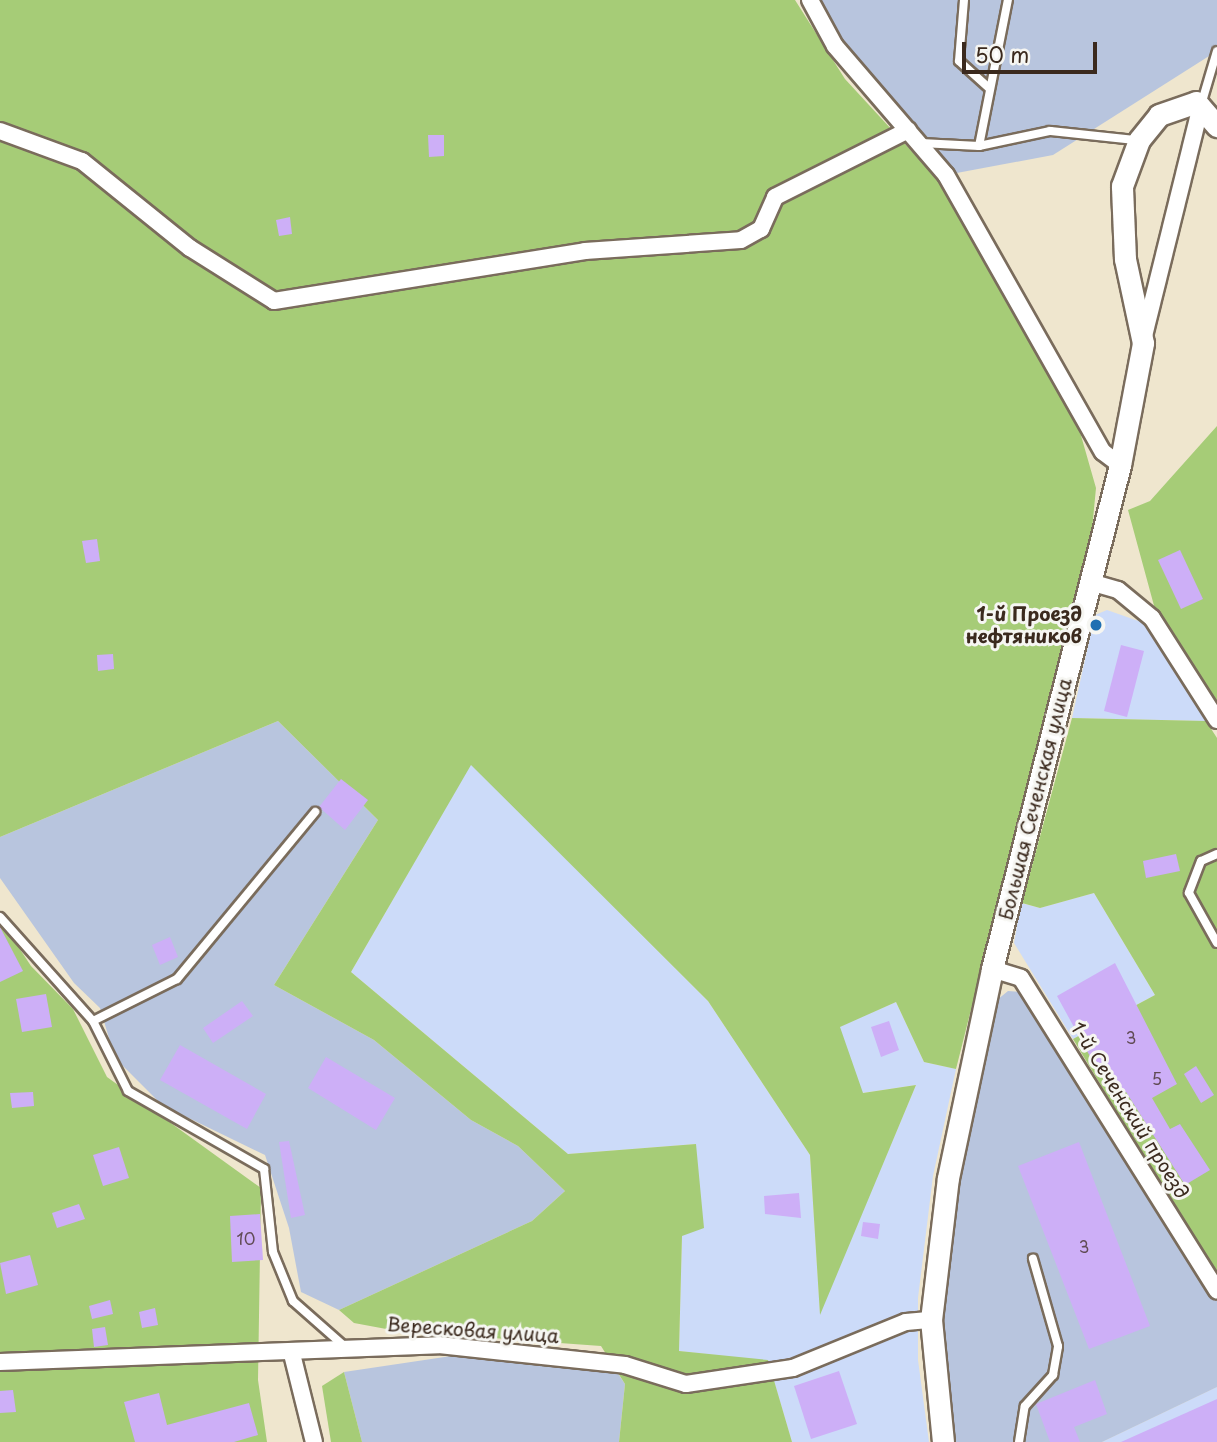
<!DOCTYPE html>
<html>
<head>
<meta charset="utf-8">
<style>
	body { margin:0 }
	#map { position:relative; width:1217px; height:1442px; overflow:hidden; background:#efe6ce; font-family:"Playpen Sans",sans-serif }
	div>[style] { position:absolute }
	.built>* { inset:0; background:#ccdbf9 }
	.industrial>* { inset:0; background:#b8c5de }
	.green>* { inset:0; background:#a6cc77 }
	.building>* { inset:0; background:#cdaff7 }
	.roads { filter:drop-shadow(2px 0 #7a6c5c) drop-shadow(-2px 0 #7a6c5c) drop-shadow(0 2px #7a6c5c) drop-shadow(0 -2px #7a6c5c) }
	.service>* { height:8px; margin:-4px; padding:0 4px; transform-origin:4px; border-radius:4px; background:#fff }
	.minor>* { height:16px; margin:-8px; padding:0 8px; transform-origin:8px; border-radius:8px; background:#fff }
	.tertiary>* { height:21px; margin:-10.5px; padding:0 10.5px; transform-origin:10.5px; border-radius:10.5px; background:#fff }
	.dots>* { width:19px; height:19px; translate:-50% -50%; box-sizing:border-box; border:4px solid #f6f6f2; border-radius:50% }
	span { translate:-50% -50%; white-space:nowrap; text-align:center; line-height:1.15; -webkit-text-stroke:6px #f6f6f2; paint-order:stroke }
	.number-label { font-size:16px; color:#604b54 }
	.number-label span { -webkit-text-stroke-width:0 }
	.poi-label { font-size:19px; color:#3b2a1e; font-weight:700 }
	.right { translate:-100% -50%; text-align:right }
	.street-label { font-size:19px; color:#3b2a1e }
	.scale { position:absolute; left:962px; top:42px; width:135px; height:32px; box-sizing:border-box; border:4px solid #3b2a1e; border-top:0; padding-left:9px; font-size:21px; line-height:24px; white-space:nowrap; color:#3b2a1e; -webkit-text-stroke:5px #f6f6f2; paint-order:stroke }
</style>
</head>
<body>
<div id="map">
	<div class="built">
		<i style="clip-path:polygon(1107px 610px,1147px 624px,1206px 721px,1072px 718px,1095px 615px)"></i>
		<i style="clip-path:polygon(471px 764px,708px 1001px,810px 1155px,820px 1313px,916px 1085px,862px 1093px,839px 1027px,896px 1002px,924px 1062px,956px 1069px,933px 1176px,918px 1298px,918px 1360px,929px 1442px,792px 1442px,768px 1361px,679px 1351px,682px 1236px,696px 1144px,568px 1154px,351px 972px)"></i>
		<i style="clip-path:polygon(1094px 893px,1155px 995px,1073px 1039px,1014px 943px,1021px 903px,1040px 908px)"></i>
		<i style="clip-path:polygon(1217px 1387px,1217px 1442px,1102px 1442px)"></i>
	</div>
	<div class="industrial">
		<i style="clip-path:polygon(810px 0,1217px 0,1217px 51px,1053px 155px,946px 175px,885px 107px)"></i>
		<i style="clip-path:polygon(278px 721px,378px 820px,274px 985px,374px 1040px,471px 1120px,518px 1146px,565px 1191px,532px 1221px,339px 1310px,301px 1292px,289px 1228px,265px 1155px,162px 1105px,115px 1058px,100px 1008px,74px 983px,0 878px,0 837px)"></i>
		<i style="clip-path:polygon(1008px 991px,1020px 992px,1060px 1044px,1217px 1300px,1217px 1387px,1102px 1442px,954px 1442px,943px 1312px,960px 1174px,997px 1000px)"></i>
		<i style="clip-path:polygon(458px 1355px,617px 1372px,625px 1384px,619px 1442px,362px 1442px,344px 1372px)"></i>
	</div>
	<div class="green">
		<i style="clip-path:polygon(0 0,795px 0,845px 79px,939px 181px,1040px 350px,1080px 432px,1096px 488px,1092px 530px,956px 1069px,924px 1062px,896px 1002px,840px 1027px,863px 1093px,916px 1085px,820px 1315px,810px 1155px,708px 1001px,471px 765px,351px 972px,568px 1154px,696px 1144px,704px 1228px,682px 1236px,679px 1351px,768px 1360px,792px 1442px,619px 1442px,625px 1384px,601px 1346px,397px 1331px,354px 1323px,339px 1310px,532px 1221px,565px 1191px,518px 1146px,471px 1120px,374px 1040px,274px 985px,378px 820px,278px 721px,0 837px)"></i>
		<i style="clip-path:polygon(1217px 426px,1217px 709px,1156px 613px,1128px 510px,1150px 501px)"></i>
		<i style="clip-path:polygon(1072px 718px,1206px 721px,1217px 738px,1217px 1278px,1073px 1039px,1155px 995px,1094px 893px,1040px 908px,1022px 903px)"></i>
		<i style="clip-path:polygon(0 919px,31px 966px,73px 1009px,107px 1077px,261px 1188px,258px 1380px,267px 1442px,0 1442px)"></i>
		<i style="clip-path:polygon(344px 1372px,362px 1442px,331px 1442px,322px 1386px)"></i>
	</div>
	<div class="building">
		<i style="clip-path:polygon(428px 135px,444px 135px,444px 156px,429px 157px)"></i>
		<i style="clip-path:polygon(290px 217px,292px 234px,279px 236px,276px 220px)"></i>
		<i style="clip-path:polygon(97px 539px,100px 561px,86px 563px,82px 541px)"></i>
		<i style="clip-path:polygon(1180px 550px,1203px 599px,1181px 609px,1158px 560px)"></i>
		<i style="clip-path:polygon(1121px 645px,1144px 651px,1127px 717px,1104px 711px)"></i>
		<i style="clip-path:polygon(113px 654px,114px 669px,98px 671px,97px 655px)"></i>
		<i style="clip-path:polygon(341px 779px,368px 800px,345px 830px,319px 807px)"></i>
		<i style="clip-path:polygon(1176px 854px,1180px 871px,1146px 878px,1143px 861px)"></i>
		<i style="clip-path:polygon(0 927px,23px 971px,0 982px)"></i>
		<i style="clip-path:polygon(170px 937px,178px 957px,160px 965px,152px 945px)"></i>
		<i style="clip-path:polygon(1115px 963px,1177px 1084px,1152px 1098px,1170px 1129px,1180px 1124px,1210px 1170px,1185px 1185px,1126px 1092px,1120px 1095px,1106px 1067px,1098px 1071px,1057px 996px)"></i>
		<i style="clip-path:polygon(46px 994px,52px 1027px,22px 1032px,16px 999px)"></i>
		<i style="clip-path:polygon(242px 1001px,253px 1016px,213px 1043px,203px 1028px)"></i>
		<i style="clip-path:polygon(889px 1021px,899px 1050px,881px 1057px,871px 1027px)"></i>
		<i style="clip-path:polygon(180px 1045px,266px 1094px,247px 1129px,160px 1080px)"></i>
		<i style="clip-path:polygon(326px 1057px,395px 1098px,376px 1130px,308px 1088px)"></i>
		<i style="clip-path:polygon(1196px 1066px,1214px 1095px,1201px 1103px,1184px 1074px)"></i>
		<i style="clip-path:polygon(33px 1092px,34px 1106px,12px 1108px,10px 1093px)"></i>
		<i style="clip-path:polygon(289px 1141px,305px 1215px,291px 1218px,279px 1142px)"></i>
		<i style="clip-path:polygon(1079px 1142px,1150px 1326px,1089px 1349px,1018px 1166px)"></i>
		<i style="clip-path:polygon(119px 1147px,129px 1178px,103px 1186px,93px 1155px)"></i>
		<i style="clip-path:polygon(799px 1193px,801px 1218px,765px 1214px,764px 1196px)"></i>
		<i style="clip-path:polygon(79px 1204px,85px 1219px,57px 1228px,52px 1213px)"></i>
		<i style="clip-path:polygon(260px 1214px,263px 1260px,232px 1262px,230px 1216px)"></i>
		<i style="clip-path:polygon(863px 1222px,880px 1224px,878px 1239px,861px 1236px)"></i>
		<i style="clip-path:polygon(30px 1255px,38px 1285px,6px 1294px,0 1263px)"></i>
		<i style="clip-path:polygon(110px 1300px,113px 1314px,92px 1319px,89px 1306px)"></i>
		<i style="clip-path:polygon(155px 1308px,158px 1325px,142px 1328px,139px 1312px)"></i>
		<i style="clip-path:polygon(105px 1327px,108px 1345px,94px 1347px,92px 1329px)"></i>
		<i style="clip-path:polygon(839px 1371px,857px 1424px,811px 1439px,794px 1386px)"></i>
		<i style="clip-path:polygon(1095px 1380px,1107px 1414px,1074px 1427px,1080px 1442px,1050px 1442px,1036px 1404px)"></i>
		<i style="clip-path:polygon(13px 1390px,16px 1412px,0 1413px,0 1391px)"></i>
		<i style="clip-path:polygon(159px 1393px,167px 1425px,249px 1403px,258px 1435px,234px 1442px,135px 1442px,124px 1402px)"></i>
		<i style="clip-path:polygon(1217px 1399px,1217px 1442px,1121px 1442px)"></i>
	</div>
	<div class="roads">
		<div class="service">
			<i style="left:964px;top:0;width:61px;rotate:94.7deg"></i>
			<i style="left:959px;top:61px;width:40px;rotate:42deg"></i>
			<i style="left:1201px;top:105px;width:56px;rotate:-73.5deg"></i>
			<i style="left:921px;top:143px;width:58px;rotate:3deg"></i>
			<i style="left:979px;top:146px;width:73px;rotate:-11.9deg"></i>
			<i style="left:1050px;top:131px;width:86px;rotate:6deg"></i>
			<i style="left:979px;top:146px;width:149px;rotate:-78.8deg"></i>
			<i style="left:1217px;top:854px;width:17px;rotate:156deg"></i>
			<i style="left:1201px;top:861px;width:34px;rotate:111deg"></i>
			<i style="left:1189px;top:893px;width:57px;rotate:60.8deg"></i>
			<i style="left:0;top:917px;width:140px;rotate:48.2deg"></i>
			<i style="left:93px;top:1021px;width:78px;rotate:63.4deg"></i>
			<i style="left:128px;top:1091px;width:157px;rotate:29.8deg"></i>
			<i style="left:264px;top:1169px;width:83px;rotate:83.8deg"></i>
			<i style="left:273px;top:1252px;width:53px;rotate:67.8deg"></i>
			<i style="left:293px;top:1301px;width:65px;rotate:41.3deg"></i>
			<i style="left:93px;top:1021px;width:94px;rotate:-26.6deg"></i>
			<i style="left:177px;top:979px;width:217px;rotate:-50.4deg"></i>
			<i style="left:1019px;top:1442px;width:36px;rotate:-81deg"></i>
			<i style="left:1025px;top:1406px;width:42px;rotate:-47.9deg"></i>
			<i style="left:1053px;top:1375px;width:29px;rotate:-80deg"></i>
			<i style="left:1058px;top:1346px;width:91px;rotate:-106deg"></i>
		</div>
		<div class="minor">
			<i style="left:810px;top:0;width:52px;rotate:61.5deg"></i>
			<i style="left:835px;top:46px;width:170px;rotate:49.3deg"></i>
			<i style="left:946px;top:175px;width:318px;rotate:60.5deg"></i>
			<i style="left:1103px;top:452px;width:21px;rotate:37deg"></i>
			<i style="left:0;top:131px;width:87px;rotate:20.1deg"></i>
			<i style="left:82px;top:161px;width:139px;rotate:38.9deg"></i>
			<i style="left:190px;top:248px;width:99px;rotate:32.2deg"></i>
			<i style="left:274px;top:301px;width:315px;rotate:-9.1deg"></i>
			<i style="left:585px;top:251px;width:156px;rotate:-4deg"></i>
			<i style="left:741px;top:240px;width:23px;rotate:-29deg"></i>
			<i style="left:761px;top:229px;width:35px;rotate:-66deg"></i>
			<i style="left:775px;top:197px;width:149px;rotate:-26.7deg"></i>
			<i style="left:1143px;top:340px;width:242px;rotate:-76.1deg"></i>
			<i style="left:1090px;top:582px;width:29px;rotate:16deg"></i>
			<i style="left:1118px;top:590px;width:44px;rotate:39.5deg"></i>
			<i style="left:1152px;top:618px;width:121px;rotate:57.5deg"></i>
			<i style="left:992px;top:969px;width:30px;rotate:17deg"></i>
			<i style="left:1021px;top:978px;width:369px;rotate:57.9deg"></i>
			<i style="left:292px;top:1354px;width:91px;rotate:76deg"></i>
			<i style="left:0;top:1362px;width:439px;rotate:-2.2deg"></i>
			<i style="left:439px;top:1345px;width:187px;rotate:6.1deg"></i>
			<i style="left:625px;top:1365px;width:64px;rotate:17.3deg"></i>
			<i style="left:686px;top:1384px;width:108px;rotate:-8.5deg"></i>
			<i style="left:793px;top:1368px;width:122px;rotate:-22.2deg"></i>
			<i style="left:906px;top:1322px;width:25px;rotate:-5deg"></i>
		</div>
		<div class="tertiary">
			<i style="left:943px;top:1442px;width:123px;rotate:-95.6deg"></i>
			<i style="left:931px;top:1320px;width:143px;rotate:-83.2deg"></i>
			<i style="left:948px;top:1178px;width:214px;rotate:-78.1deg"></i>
			<i style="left:992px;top:969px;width:520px;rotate:-75.75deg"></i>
			<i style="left:1120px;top:465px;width:124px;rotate:-79.3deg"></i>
			<i style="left:1143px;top:343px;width:86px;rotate:-102.1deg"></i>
			<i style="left:1125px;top:259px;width:73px;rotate:-92.4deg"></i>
			<i style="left:1122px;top:186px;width:49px;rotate:-69.7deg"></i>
			<i style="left:1139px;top:140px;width:32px;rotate:-51deg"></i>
			<i style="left:1159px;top:115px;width:39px;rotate:-19deg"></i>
			<i style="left:1196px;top:102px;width:32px;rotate:49deg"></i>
		</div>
	</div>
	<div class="dots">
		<i style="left:1096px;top:625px;background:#1f6fb2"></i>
	</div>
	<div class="number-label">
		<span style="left:1131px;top:1037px">3</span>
		<span style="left:1157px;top:1078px">5</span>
		<span style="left:246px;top:1238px">10</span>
		<span style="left:1084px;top:1246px">3</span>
	</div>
	<div class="poi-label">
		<span class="right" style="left:1082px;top:625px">1-й Проезд<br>нефтяников</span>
	</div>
	<div class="street-label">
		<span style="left:1035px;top:799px;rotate:-76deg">Большая Сеченская улица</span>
		<span style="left:1130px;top:1110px;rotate:58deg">1-й Сеченский проезд</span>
		<span style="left:473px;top:1330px;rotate:4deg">Вересковая улица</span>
	</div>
	<div class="scale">50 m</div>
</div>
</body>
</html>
